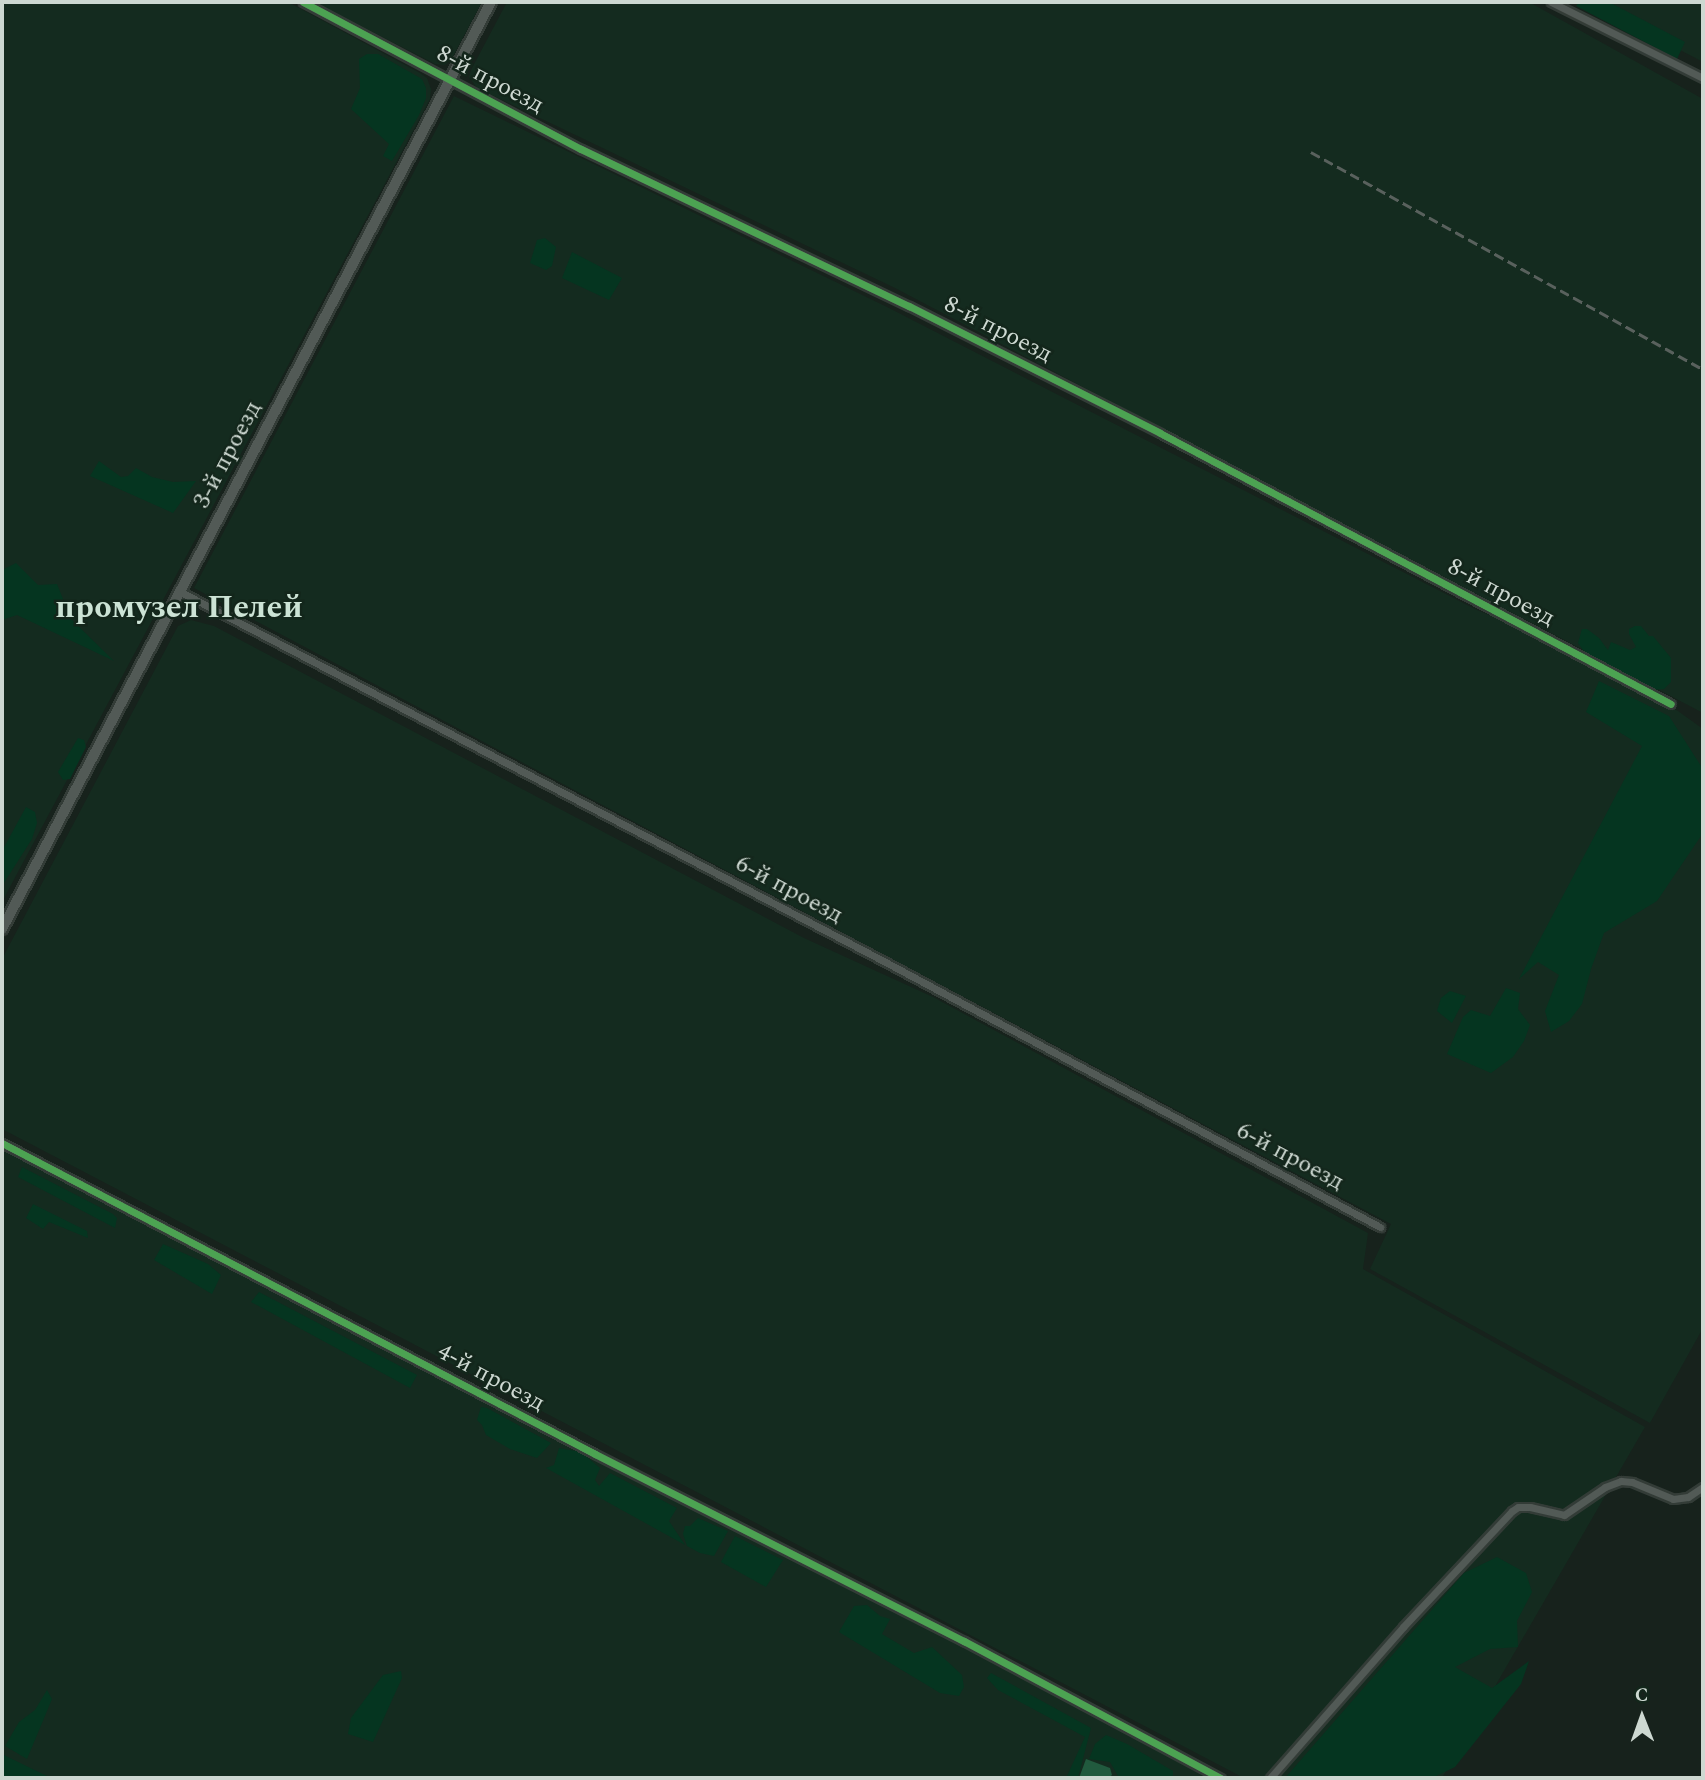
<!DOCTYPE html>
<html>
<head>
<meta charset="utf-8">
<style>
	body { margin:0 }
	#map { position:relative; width:1705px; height:1780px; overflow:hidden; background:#17221c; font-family:Spectral,serif }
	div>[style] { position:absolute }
	.built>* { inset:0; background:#142b1f }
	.green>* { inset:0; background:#053520 }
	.water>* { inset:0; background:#215a3e }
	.roads { filter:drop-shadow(2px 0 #333c37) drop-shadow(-2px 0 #333c37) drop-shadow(0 2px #333c37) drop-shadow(0 -2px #333c37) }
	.street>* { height:7px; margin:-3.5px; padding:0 3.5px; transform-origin:3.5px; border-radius:3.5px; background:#525a56 }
	.secondary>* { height:10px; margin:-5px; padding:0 5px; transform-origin:5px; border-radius:5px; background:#525a56 }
	.rail>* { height:2.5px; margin-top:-1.25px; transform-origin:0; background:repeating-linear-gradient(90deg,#59615d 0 10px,transparent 0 15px) }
	.cycleway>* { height:7px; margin:-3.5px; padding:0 3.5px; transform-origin:3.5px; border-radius:3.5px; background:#4ca352 }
	span { translate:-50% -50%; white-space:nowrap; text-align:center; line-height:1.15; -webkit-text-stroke:5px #13261b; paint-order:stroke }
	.street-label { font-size:24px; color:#cdd8d1 }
	.district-label { font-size:32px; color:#cce3d5; font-weight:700 }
	.frame { position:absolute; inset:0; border:4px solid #cdd8d1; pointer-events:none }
	.north { position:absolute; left:1607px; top:1682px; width:70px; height:70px; -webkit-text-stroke:5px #13261b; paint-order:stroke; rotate:359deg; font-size:19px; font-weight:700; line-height:28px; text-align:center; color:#cdd8d1 }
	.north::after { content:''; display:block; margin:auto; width:24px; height:32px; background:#cdd8d1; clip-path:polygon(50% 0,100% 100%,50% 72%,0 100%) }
</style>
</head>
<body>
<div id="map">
	<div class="built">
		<i style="clip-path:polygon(2px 2px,288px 2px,420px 73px,427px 78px,431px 89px,430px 99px,2px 902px)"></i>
		<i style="clip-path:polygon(314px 2px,482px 2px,451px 60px,445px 65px,435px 64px)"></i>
		<i style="clip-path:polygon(507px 2px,1529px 2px,1703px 99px,1703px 713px,895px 288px,477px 88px,469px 77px,471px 70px)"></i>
		<i style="clip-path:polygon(1588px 2px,1703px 2px,1703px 62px)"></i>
		<i style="clip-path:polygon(454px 96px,889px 308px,1477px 610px,1531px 633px,1678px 711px,1703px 729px,1703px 1328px,1650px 1423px,1370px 1269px,1391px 1224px,194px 588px)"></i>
		<i style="clip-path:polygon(191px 620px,214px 626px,804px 938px,933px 997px,1368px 1233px,1363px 1269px,1645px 1427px,1442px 1778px,1244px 1778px,2px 1129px,2px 959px,178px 626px)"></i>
		<i style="clip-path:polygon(2px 1150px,981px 1652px,1207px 1778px,2px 1778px)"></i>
	</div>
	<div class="green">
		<i style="clip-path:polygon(1579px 2px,1609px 2px,1685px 42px,1677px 59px,1576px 6px)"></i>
		<i style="clip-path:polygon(367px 54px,378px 54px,422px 79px,426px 88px,426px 98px,419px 115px,392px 161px,383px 156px,389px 144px,351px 109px,360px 88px,359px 59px)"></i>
		<i style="clip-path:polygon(545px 238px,556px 247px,552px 266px,546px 270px,530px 263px,537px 240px)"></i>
		<i style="clip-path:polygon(572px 252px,622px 278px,609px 300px,562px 278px)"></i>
		<i style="clip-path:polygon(99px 461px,121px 477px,128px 476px,136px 468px,152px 477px,173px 482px,196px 481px,173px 513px,90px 476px)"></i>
		<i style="clip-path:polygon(16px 563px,38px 585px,57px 584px,71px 619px,114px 661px,17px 615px,2px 620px,2px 570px)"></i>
		<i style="clip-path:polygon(1635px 626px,1641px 626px,1649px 636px,1653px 636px,1671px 658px,1671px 682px,1664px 689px,1652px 690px,1588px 657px,1578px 643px,1582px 629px,1587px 629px,1599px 638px,1608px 650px,1611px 642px,1630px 650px,1636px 647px,1629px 634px,1629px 629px)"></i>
		<i style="clip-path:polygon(1599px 681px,1669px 716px,1701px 766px,1703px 833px,1657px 901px,1604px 933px,1591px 969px,1582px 1004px,1569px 1021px,1551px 1032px,1545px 1011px,1559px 975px,1538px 962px,1519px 979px,1642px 746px,1586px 712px)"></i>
		<i style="clip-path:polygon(78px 738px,84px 740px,86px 747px,70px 779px,63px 780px,58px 772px)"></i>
		<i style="clip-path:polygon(26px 807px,35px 812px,37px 823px,32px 839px,2px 886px,2px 851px)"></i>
		<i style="clip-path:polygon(1506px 988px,1520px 993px,1518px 1009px,1530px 1025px,1524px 1041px,1513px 1057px,1491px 1073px,1447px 1054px,1463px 1017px,1471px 1010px,1490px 1016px)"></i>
		<i style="clip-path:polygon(1450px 991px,1466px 996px,1452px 1023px,1437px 1011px,1441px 998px)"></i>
		<i style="clip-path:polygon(22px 1167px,113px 1214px,117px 1218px,115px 1228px,18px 1177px)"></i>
		<i style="clip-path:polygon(33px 1204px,87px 1231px,88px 1238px,49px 1222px,43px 1229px,26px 1218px)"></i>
		<i style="clip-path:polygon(163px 1244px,208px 1264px,221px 1275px,212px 1294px,154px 1260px)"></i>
		<i style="clip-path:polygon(259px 1292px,417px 1375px,410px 1388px,251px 1302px)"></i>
		<i style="clip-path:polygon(481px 1407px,487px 1408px,551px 1443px,537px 1458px,510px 1449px,486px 1435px,482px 1425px,477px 1420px)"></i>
		<i style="clip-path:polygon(559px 1448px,581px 1452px,600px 1468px,595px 1480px,599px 1486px,610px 1473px,677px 1508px,669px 1521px,685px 1545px,546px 1468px,554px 1465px)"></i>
		<i style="clip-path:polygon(698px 1518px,728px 1531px,714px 1556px,700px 1553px,687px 1546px,683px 1534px,685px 1526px,690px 1526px)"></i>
		<i style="clip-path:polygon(735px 1536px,783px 1560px,766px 1587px,721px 1562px)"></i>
		<i style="clip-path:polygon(1497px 1557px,1526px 1573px,1532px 1592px,1517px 1621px,1518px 1647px,1490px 1649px,1455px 1667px,1492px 1688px,1529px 1661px,1521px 1684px,1455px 1767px,1432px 1778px,1285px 1778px,1464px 1573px)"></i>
		<i style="clip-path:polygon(867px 1605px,880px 1616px,890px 1619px,882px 1634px,914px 1653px,932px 1647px,962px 1675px,964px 1687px,959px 1696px,940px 1693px,839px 1632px,854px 1606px)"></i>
		<i style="clip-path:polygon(401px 1671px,402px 1678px,373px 1742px,348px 1734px,351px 1718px,383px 1675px)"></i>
		<i style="clip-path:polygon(991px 1673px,1091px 1728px,1078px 1778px,1066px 1778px,1085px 1737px,998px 1690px,987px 1678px)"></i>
		<i style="clip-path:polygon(47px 1690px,52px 1699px,27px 1759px,5px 1746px,19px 1722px,35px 1710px)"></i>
		<i style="clip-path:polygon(1106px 1735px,1127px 1744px,1173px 1771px,1173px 1778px,1115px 1778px,1118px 1776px,1110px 1762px,1089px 1759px,1095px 1744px)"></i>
		<i style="clip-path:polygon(2px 1754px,14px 1760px,51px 1778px,2px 1778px)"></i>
	</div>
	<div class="water">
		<i style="clip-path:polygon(1086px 1759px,1110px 1768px,1112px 1775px,1108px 1778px,1079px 1778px)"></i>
	</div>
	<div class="roads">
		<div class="street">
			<i style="left:303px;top:2px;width:314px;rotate:27.9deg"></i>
			<i style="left:581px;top:149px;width:364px;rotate:25.6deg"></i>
			<i style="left:909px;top:306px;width:281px;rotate:26.8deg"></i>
			<i style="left:1160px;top:433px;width:578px;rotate:27.94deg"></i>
			<i style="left:1551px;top:2px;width:170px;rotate:26.6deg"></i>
			<i style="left:179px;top:591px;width:804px;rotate:27.71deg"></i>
			<i style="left:891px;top:965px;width:555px;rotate:28.18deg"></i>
			<i style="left:2px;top:1143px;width:670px;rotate:27.67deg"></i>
			<i style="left:595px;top:1454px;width:414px;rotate:26.9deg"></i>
			<i style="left:964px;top:1641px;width:291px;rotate:28.1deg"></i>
			<i style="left:1270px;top:1778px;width:201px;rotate:-48.6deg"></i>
			<i style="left:1403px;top:1627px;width:159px;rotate:-46.8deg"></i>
			<i style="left:1512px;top:1511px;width:7px;rotate:-34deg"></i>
			<i style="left:1518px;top:1507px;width:12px"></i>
			<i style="left:1530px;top:1507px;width:35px;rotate:13deg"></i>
			<i style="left:1564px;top:1515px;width:50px;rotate:-34.3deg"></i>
			<i style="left:1605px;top:1487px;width:17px;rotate:-21deg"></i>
			<i style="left:1621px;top:1481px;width:11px;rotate:5deg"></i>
			<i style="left:1632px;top:1482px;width:44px;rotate:22.5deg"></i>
			<i style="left:1673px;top:1499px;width:15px;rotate:-8deg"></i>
			<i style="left:1688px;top:1497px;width:18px;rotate:-34deg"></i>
		</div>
		<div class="secondary">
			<i style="left:2px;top:929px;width:1048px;rotate:-62.19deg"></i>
		</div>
	</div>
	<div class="rail">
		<i style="left:1311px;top:152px;width:448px;rotate:29deg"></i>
	</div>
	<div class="cycleway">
		<i style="left:303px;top:2px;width:314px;rotate:27.9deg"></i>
		<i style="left:581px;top:149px;width:364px;rotate:25.6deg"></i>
		<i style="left:909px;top:306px;width:281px;rotate:26.8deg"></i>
		<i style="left:1160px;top:433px;width:578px;rotate:27.94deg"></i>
		<i style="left:2px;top:1143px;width:670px;rotate:27.67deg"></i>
		<i style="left:595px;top:1454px;width:414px;rotate:26.9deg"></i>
		<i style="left:964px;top:1641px;width:291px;rotate:28.1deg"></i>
	</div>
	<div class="street-label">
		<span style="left:490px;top:80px;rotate:28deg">8-й проезд</span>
		<span style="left:998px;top:330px;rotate:27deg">8-й проезд</span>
		<span style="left:228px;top:455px;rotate:-62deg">3-й проезд</span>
		<span style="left:1501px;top:593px;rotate:28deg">8-й проезд</span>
		<span style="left:789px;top:890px;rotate:28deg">6-й проезд</span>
		<span style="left:1290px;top:1157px;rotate:28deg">6-й проезд</span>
		<span style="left:491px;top:1378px;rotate:28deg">4-й проезд</span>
	</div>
	<div class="district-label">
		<span style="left:179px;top:608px">промузел Пелей</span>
	</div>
	<div class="frame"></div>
	<div class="north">С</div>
</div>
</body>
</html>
